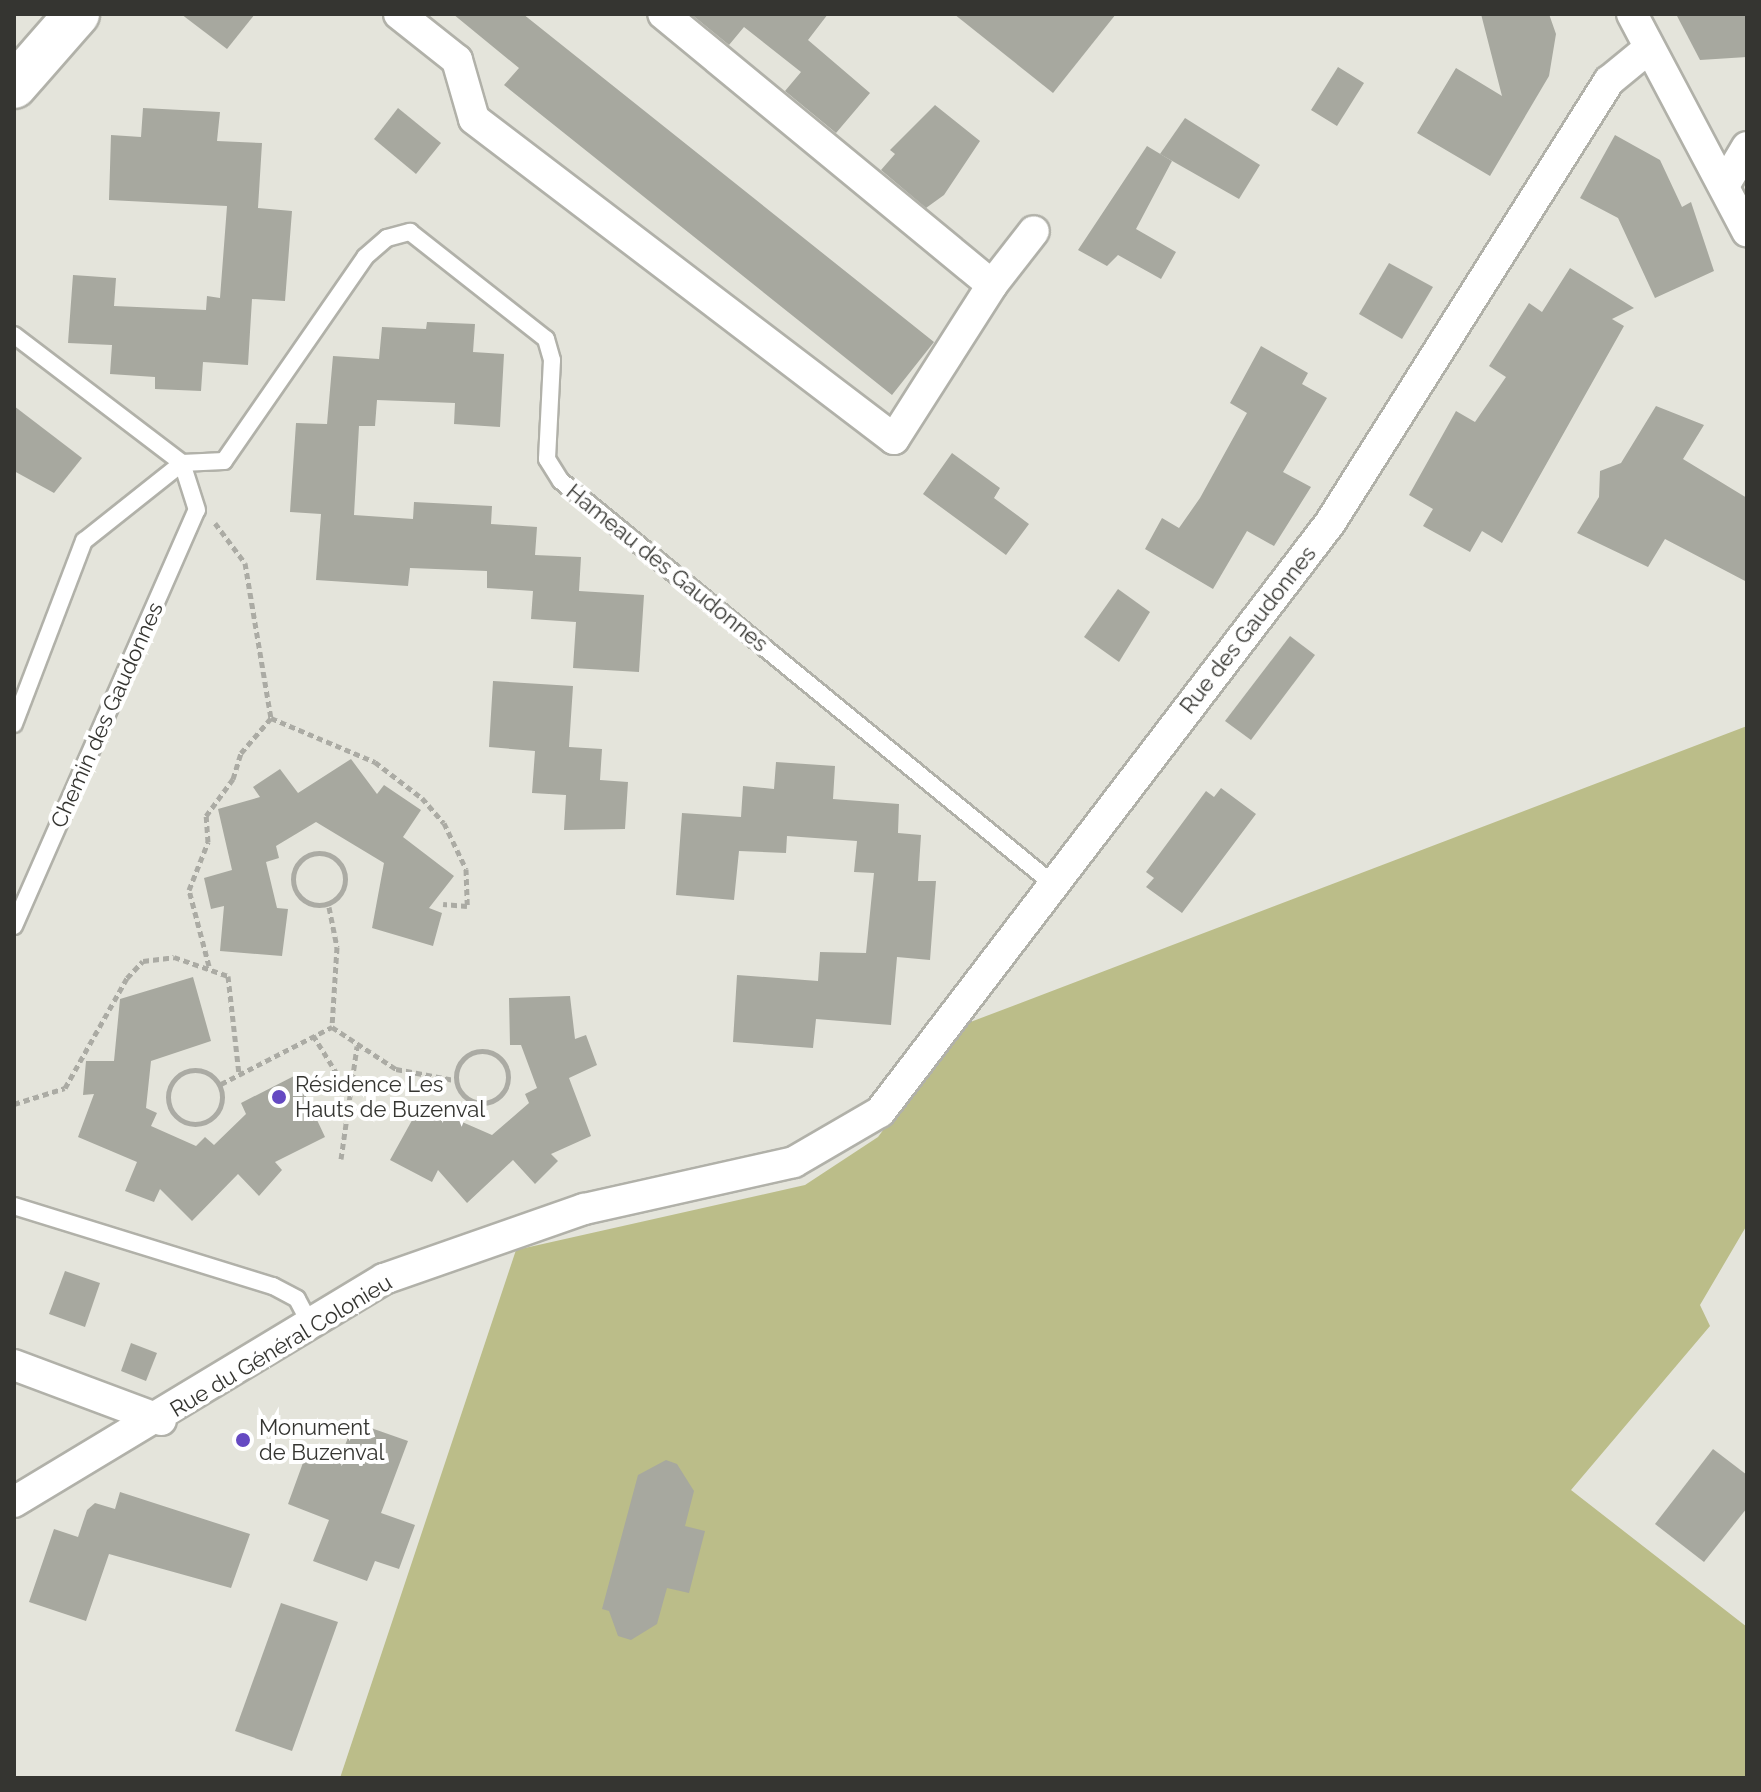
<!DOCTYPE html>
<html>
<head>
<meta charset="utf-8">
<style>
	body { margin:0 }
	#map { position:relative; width:1761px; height:1792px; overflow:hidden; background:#e4e4db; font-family:Raleway,sans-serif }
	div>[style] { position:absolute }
	.green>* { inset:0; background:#bbbd89 }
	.building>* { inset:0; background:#a7a89f }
	.path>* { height:5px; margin-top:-2.5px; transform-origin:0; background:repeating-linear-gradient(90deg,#ababa4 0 6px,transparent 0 10px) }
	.path>.ring { margin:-2.5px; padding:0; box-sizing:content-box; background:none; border:5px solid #ababa4; border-radius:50% }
	.roads { filter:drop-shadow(2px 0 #b1b1a9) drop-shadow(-2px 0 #b1b1a9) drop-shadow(0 2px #b1b1a9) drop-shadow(0 -2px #b1b1a9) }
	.lane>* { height:16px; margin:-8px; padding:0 8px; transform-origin:8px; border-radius:8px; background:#fff }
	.street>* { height:30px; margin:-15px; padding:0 15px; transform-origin:15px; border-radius:15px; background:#fff }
	.secondary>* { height:44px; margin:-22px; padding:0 22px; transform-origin:22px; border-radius:22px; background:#fff }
	.dots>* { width:22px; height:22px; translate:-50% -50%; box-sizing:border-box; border:4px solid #fff; border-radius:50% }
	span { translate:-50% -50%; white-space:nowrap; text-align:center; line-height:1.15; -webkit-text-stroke:8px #fff; paint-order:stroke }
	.street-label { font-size:22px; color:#353531 }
	.poi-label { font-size:22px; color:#353531 }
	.left { translate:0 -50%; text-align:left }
	.frame { position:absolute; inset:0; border:16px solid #353531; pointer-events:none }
</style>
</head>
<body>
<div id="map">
	<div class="green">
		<i style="clip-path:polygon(1747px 726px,1747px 1225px,1700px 1305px,1710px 1326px,1571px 1490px,1747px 1627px,1747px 1778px,340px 1778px,516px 1250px,805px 1185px,878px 1137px,960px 1026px)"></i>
	</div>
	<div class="building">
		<i style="clip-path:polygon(181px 14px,255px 14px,227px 49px)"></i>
		<i style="clip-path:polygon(453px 14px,523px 14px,934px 342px,892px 395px,504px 85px,519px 68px)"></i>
		<i style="clip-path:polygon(691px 14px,828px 14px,808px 40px,870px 93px,836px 133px,785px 91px,801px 72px,744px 27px,729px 45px)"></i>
		<i style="clip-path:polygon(954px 14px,1116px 14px,1053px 93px)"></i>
		<i style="clip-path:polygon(1481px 14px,1549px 14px,1556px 34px,1549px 76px,1490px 176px,1417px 133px,1456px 68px,1502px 96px)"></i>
		<i style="clip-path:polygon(1676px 14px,1747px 14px,1747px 57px,1700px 60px)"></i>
		<i style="clip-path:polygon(1338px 67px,1364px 83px,1337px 126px,1311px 110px)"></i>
		<i style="clip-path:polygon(935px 105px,980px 141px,944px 195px,926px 208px,881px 170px,895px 154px,890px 150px)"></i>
		<i style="clip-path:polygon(143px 108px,220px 112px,217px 141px,262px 143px,258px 208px,292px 211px,285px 301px,252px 299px,248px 365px,203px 362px,201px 391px,155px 389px,155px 377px,110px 374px,112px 345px,68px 343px,73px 275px,116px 278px,114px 306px,206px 310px,207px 296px,220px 298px,227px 206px,109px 200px,111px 135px,141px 137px)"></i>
		<i style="clip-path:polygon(398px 108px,441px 143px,416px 174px,374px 139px)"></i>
		<i style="clip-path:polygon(1185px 118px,1260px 165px,1239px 199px,1160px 154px)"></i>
		<i style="clip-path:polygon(1615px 135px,1660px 160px,1682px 207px,1691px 202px,1714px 271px,1655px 298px,1618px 218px,1580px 198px)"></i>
		<i style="clip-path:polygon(1147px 146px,1172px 161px,1136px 229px,1176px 252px,1161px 279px,1118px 255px,1107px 266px,1078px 250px)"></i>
		<i style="clip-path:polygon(1389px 263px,1433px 287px,1402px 339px,1359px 314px)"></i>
		<i style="clip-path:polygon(1570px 268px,1634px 308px,1612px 319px,1624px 326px,1502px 543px,1482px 531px,1470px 552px,1423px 526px,1433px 509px,1409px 495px,1456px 411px,1475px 422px,1506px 377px,1489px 366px,1529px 303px,1542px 312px)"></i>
		<i style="clip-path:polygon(427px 322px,475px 324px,473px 352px,504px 354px,500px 427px,454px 424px,455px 403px,377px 400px,375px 426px,359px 426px,354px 515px,413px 519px,414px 502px,492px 506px,491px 524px,537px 527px,535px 555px,581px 557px,579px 591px,644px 595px,639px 672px,573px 668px,576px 622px,531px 619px,533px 591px,487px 588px,487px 571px,410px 568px,408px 586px,316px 580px,321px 514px,290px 512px,296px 423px,327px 424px,333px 356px,379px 359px,382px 327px,426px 329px)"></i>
		<i style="clip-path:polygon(1261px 346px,1308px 373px,1302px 384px,1327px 398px,1283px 472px,1311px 487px,1274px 546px,1247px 531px,1213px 589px,1145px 549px,1162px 518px,1179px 528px,1200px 498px,1247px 413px,1230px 403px)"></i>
		<i style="clip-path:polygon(14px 406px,82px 458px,54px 493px,14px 471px)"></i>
		<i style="clip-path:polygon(1656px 406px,1704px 425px,1683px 459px,1747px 498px,1747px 582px,1665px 539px,1648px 567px,1577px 533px,1599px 497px,1600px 471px,1621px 463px)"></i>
		<i style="clip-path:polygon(952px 453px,1000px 488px,994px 498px,1029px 524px,1006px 555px,923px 494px)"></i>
		<i style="clip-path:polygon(1118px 589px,1150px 612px,1119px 662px,1084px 637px)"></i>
		<i style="clip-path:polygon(1290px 636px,1315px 655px,1251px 740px,1225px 721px)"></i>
		<i style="clip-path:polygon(493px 681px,573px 686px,569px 747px,602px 749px,600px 780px,628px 782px,625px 829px,564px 830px,566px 795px,532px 793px,535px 751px,489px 747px)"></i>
		<i style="clip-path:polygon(351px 759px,377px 794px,384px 785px,421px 810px,403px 837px,454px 876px,429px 908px,442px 913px,433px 946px,372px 928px,384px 863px,316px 822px,276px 846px,279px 858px,266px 862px,277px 908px,288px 909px,282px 956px,220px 951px,224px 906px,211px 909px,204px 878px,232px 870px,218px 809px,260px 797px,253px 787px,280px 769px,298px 793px)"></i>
		<i style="clip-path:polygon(776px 762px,835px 766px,833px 799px,899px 804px,898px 833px,921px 835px,918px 881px,936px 881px,930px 960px,897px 957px,891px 1025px,816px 1019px,813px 1048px,733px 1042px,737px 975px,818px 981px,820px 952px,866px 953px,874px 873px,854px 872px,857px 841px,787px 836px,786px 853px,739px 851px,734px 900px,676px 895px,682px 813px,741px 817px,743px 786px,774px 789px)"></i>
		<i style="clip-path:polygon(1221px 788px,1256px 814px,1182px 913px,1146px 887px,1154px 878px,1146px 872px,1206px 791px,1214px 797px)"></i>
		<i style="clip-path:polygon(193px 977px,211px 1041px,151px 1061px,146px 1108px,157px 1113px,151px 1126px,196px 1146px,205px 1137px,214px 1145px,246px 1114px,241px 1103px,296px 1075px,325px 1137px,275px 1162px,282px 1170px,259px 1196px,238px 1174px,192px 1221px,160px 1189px,154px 1202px,125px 1191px,137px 1162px,78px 1137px,94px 1094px,83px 1095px,86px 1061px,114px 1061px,120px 999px)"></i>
		<i style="clip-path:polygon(570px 996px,575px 1039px,586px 1035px,597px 1065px,569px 1078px,591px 1136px,551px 1154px,558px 1161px,535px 1184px,513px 1160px,467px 1203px,438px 1170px,432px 1182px,390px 1160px,421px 1104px,492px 1135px,529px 1103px,525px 1094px,537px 1088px,521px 1045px,510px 1045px,509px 998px)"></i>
		<i style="clip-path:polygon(65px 1271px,100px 1283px,85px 1327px,49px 1314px)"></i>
		<i style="clip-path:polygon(131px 1343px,157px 1353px,146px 1381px,121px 1371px)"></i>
		<i style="clip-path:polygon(354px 1422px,408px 1441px,381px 1513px,415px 1525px,399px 1569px,375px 1561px,367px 1581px,313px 1561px,329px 1520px,288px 1504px,308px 1449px,339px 1461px)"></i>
		<i style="clip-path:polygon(1713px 1449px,1747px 1475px,1747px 1508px,1704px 1562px,1655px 1524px)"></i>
		<i style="clip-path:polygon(666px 1460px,677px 1464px,694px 1491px,685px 1526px,705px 1531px,689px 1593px,667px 1588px,657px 1624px,631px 1640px,618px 1636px,609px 1611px,602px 1609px,638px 1475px)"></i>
		<i style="clip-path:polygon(120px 1492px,250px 1534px,231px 1588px,109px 1554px,86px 1621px,29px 1602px,54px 1529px,78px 1537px,87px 1510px,95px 1503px,115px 1509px)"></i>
		<i style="clip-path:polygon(281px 1603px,338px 1622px,292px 1751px,235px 1731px)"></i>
	</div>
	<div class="path">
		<i style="left:215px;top:523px;width:50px;rotate:53.1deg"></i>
		<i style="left:245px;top:563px;width:157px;rotate:80.5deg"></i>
		<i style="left:271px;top:718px;width:113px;rotate:22.9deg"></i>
		<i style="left:375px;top:762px;width:59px;rotate:37.5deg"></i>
		<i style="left:422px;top:798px;width:33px;rotate:49deg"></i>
		<i style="left:444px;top:823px;width:51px;rotate:64.4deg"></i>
		<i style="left:466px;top:869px;width:37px;rotate:88deg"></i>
		<i style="left:467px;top:906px;width:24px;rotate:-175deg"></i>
		<i class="ring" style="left:293px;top:853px;width:47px;height:47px"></i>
		<i style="left:329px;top:907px;width:41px;rotate:78.7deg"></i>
		<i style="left:337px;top:947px;width:80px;rotate:93.6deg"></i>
		<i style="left:209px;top:966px;width:79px;rotate:-104.7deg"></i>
		<i style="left:189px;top:890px;width:52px;rotate:-68.4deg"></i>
		<i style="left:208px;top:842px;width:26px;rotate:-94deg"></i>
		<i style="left:206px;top:816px;width:46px;rotate:-53.9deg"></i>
		<i style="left:233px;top:779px;width:27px;rotate:-73deg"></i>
		<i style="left:241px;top:753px;width:46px;rotate:-49.4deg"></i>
		<i style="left:313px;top:1035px;width:68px;rotate:58.2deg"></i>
		<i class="ring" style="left:456px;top:1051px;width:47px;height:47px"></i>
		<i class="ring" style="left:168px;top:1070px;width:49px;height:49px"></i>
		<i style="left:221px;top:1084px;width:125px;rotate:-27.2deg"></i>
		<i style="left:332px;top:1027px;width:77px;rotate:33.3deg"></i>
		<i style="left:396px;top:1069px;width:59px;rotate:10.7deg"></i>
		<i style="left:14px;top:1104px;width:53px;rotate:-17.4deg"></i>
		<i style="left:65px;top:1088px;width:126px;rotate:-60.6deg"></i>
		<i style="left:127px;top:978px;width:23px;rotate:-47deg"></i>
		<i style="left:143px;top:961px;width:31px;rotate:-7deg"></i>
		<i style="left:174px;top:957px;width:57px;rotate:19.4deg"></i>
		<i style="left:228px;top:976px;width:99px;rotate:83.6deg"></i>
		<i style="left:341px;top:1159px;width:114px;rotate:-81.9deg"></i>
	</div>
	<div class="roads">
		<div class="lane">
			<i style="left:14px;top:335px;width:211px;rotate:37.3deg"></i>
			<i style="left:182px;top:463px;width:42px;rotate:-2.7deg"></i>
			<i style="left:224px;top:461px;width:248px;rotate:-55.3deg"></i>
			<i style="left:365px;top:257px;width:29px;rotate:-41deg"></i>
			<i style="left:387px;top:238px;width:24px;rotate:-15deg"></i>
			<i style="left:410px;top:232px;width:173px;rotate:38.2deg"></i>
			<i style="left:546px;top:339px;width:22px;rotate:74deg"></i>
			<i style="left:552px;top:360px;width:99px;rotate:92.9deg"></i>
			<i style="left:547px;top:459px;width:26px;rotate:58deg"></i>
			<i style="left:561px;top:481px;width:636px;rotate:39.32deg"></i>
			<i style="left:14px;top:724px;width:196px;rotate:-69.1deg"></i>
			<i style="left:84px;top:541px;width:125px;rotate:-38.5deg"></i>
			<i style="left:14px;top:926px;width:454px;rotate:-66.3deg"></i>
			<i style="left:197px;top:510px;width:49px;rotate:-107.7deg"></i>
			<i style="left:14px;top:1206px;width:271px;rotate:17.2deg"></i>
			<i style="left:273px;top:1286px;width:27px;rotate:28deg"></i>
			<i style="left:297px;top:1299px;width:30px;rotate:62deg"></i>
		</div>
		<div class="street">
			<i style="left:399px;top:14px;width:74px;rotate:38.4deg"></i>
			<i style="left:457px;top:60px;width:61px;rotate:73.9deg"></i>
			<i style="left:474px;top:119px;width:528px;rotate:37.3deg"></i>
			<i style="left:894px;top:439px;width:183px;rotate:-57.5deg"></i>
			<i style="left:992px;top:285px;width:426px;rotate:-140.5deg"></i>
			<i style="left:1632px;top:14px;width:246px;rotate:62.1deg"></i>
			<i style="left:1725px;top:184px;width:43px;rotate:-59.3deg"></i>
			<i style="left:992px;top:285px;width:68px;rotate:-52.1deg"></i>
			<i style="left:14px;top:1365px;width:157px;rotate:20.5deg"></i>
			<i style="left:14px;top:1502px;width:432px;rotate:-31.1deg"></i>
			<i style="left:384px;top:1279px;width:212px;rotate:-19.3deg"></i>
			<i style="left:584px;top:1209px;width:215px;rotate:-12.6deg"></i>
			<i style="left:794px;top:1162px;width:99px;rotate:-30.2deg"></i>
			<i style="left:880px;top:1112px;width:741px;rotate:-52.62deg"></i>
			<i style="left:1330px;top:523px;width:523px;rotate:-57.74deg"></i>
			<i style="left:1609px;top:81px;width:50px;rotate:-39.4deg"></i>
		</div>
		<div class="secondary">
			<i style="left:14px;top:86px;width:96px;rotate:-48.8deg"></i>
		</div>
	</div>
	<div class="dots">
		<i style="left:279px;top:1097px;background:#6549c2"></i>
		<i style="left:243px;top:1440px;background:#6549c2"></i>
	</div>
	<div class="street-label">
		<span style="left:667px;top:568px;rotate:39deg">Hameau des Gaudonnes</span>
		<span style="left:1248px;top:630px;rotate:-52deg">Rue des Gaudonnes</span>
		<span style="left:107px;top:715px;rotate:-66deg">Chemin des Gaudonnes</span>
		<span style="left:281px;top:1346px;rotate:-31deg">Rue du Général Colonieu</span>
	</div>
	<div class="poi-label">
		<span class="left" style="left:295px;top:1097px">Résidence Les<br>Hauts de Buzenval</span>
		<span class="left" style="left:259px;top:1440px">Monument<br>de Buzenval</span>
	</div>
	<div class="frame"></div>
</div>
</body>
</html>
